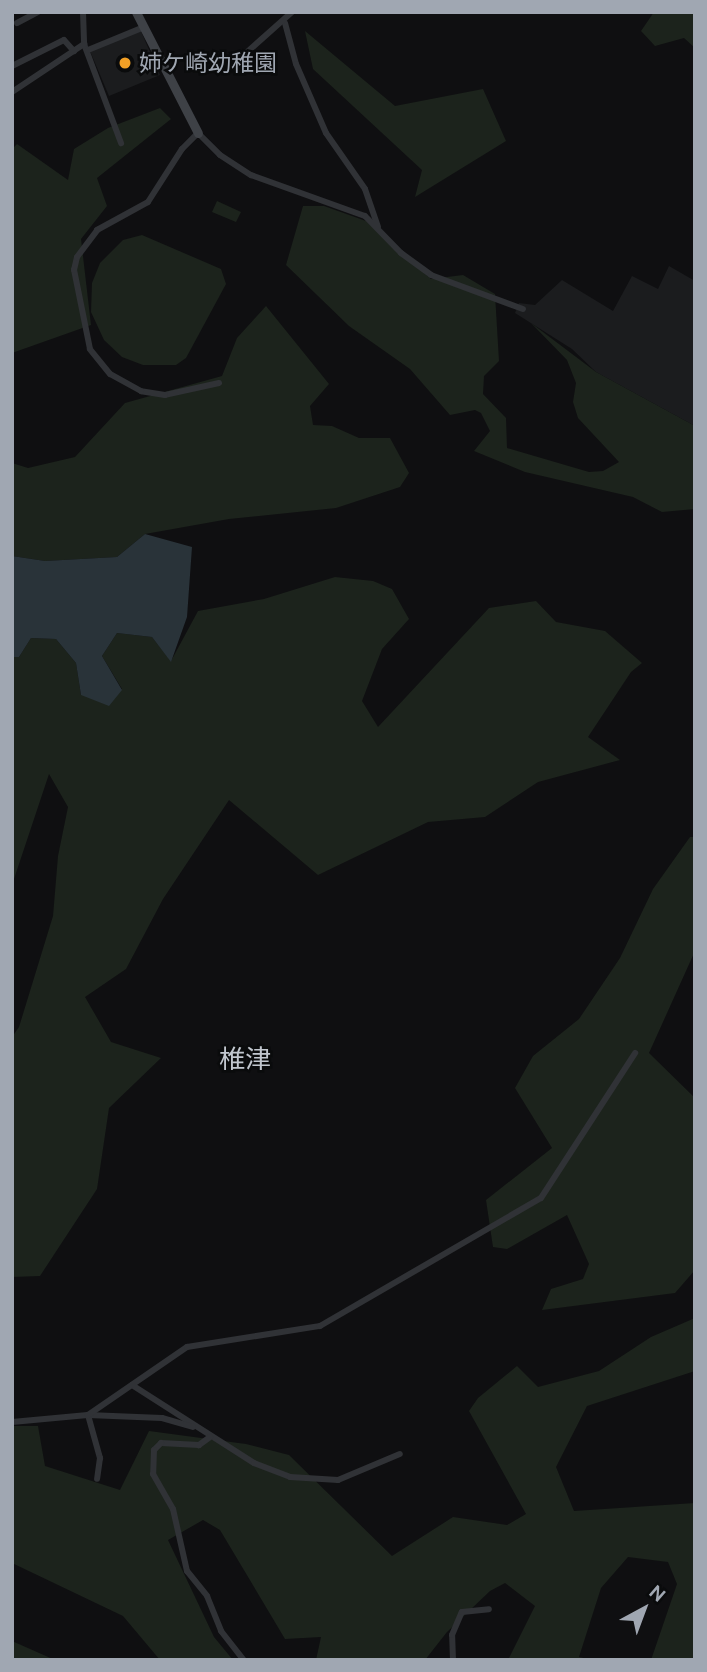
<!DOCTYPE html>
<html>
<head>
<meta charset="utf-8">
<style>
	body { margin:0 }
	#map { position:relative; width:707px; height:1672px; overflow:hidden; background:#0f0f11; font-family:Ubuntu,"Noto Sans JP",sans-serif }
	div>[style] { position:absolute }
	.built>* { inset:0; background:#1b1c1e }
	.green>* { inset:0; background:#1c231c }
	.water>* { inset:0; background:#293339 }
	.street>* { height:6px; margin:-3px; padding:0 3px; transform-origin:3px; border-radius:3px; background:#303236 }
	.secondary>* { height:9px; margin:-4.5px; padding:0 4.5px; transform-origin:4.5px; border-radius:4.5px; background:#3e4146 }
	.dots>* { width:19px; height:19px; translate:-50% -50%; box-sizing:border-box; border:4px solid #0a0b0c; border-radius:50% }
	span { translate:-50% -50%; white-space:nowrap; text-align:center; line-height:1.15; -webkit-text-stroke:5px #0a0b0c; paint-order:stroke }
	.poi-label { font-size:23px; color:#a0a7b2 }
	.left { translate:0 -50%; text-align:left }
	.quarter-label { font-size:26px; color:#c1c6ce }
	.frame { position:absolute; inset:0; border:14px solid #a0a7b2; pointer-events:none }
	.north { position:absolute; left:609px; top:1574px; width:70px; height:70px; -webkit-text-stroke:5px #0a0b0c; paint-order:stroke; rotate:41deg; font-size:19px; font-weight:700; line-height:28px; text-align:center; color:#a0a7b2 }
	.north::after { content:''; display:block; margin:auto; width:24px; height:32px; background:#a0a7b2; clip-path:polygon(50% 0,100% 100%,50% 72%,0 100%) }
</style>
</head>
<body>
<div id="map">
	<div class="built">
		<i style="clip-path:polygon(140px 29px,160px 75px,109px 96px,90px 51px)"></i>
		<i style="clip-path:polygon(669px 266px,695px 281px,695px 426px,596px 372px,572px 349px,515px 313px,519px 303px,535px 305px,562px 280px,613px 311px,632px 276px,658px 289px)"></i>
	</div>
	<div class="green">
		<i style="clip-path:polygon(654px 12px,695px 12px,695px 48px,684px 38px,655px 46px,641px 31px)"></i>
		<i style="clip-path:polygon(305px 31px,395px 106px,483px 89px,506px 141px,415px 197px,422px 170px,313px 69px)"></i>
		<i style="clip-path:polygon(160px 108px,171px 119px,97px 178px,107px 206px,81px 239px,91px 325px,12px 353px,12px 149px,17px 144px,68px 180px,74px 149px,108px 128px)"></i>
		<i style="clip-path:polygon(217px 201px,241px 212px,236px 222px,212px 212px)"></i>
		<i style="clip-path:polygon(303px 206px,324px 206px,366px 221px,431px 279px,463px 275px,495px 294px,499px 361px,484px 376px,483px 394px,506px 418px,507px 448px,589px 472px,603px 471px,619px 462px,578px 418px,573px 402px,576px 383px,567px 360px,531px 323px,596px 372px,695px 426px,695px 509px,662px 512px,633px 497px,525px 472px,474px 451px,490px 431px,481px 413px,475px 410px,450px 415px,410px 369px,349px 326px,286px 265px)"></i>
		<i style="clip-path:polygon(142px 235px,221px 269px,226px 284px,186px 358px,176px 365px,143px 365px,122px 357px,104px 340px,91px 312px,92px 283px,100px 263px,123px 240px)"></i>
		<i style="clip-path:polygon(266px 306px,329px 384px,310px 406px,313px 425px,332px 426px,359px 438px,390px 438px,409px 473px,400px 487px,336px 508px,229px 519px,145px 534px,117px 557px,45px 561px,12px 556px,12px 463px,28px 468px,75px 457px,125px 403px,222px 376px,237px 338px)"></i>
		<i style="clip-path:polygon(335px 577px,373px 581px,392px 589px,409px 619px,382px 649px,362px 701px,378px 727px,489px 608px,536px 601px,556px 622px,605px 631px,642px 663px,631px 672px,588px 737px,620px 760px,538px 782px,485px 817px,428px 822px,318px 875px,229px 800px,163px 899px,126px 969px,85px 997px,111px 1042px,161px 1058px,109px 1108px,97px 1189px,40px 1276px,12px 1277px,12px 1037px,19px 1027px,53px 916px,58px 856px,68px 807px,49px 774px,12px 885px,12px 657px,19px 657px,31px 638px,56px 639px,76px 663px,81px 695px,122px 689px,102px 656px,117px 633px,152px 637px,171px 661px,198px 611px,264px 599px)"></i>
		<i style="clip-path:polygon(690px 837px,695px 837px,695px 951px,649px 1053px,695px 1098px,695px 1270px,675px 1293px,542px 1310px,551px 1289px,583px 1279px,589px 1264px,567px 1215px,507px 1249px,493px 1247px,486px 1200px,552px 1148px,515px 1088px,533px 1056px,579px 1019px,620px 958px,653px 889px)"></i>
		<i style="clip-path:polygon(695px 1318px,695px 1371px,587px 1406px,556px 1467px,574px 1511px,695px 1503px,695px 1660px,651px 1660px,677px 1584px,668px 1562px,628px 1557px,601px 1588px,579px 1657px,593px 1660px,508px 1660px,535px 1606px,505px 1583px,490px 1591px,447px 1632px,425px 1660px,316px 1660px,321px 1637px,285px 1639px,220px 1530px,203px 1520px,168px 1540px,214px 1637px,233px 1660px,160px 1660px,123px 1616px,12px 1563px,12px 1426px,38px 1426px,45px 1466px,120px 1490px,149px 1431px,246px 1444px,289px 1455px,392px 1556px,453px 1517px,507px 1525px,526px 1514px,469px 1411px,478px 1398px,517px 1366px,538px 1387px,599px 1371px,651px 1337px)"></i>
		<i style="clip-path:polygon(12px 1641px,55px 1660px,12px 1660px)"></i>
	</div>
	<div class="water">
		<i style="clip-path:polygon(145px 534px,192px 547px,187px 617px,171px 662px,152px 637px,117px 633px,102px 656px,122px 690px,109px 706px,81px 695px,76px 663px,56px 639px,31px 638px,19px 657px,12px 657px,12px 556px,45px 561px,117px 557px)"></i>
	</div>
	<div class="street">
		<i style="left:83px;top:12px;width:32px;rotate:88deg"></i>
		<i style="left:84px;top:44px;width:106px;rotate:69.5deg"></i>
		<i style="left:17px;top:23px;width:24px;rotate:-28deg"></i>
		<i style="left:285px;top:23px;width:42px;rotate:75deg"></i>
		<i style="left:296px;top:64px;width:75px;rotate:66.5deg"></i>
		<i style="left:326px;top:133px;width:68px;rotate:55.1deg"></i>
		<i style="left:365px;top:189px;width:40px;rotate:71.1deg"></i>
		<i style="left:88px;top:50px;width:61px;rotate:-22.3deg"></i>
		<i style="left:246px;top:53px;width:62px;rotate:-41.7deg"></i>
		<i style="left:12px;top:66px;width:58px;rotate:-26.6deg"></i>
		<i style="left:64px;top:40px;width:15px;rotate:48deg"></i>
		<i style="left:12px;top:92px;width:87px;rotate:-33.7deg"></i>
		<i style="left:219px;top:383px;width:55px;rotate:167.5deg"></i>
		<i style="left:165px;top:395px;width:24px;rotate:-171deg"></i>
		<i style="left:141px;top:391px;width:35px;rotate:-151deg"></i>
		<i style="left:110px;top:374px;width:32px;rotate:-129deg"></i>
		<i style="left:90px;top:349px;width:81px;rotate:-101.4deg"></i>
		<i style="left:74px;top:270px;width:13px;rotate:-77deg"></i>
		<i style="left:77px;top:257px;width:34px;rotate:-53deg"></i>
		<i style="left:97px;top:230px;width:58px;rotate:-28.8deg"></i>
		<i style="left:148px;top:202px;width:63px;rotate:-57.3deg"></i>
		<i style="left:182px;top:149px;width:23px;rotate:-45deg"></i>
		<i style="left:198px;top:133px;width:31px;rotate:45deg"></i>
		<i style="left:220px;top:155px;width:37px;rotate:33deg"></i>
		<i style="left:251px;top:175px;width:121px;rotate:19.8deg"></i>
		<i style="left:365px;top:216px;width:52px;rotate:45.8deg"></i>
		<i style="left:401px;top:253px;width:37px;rotate:36deg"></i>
		<i style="left:431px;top:275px;width:98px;rotate:20.3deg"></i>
		<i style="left:132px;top:1385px;width:145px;rotate:32.6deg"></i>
		<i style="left:254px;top:1463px;width:39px;rotate:21deg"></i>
		<i style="left:290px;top:1477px;width:48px;rotate:3.6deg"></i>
		<i style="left:338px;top:1480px;width:67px;rotate:-22.8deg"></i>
		<i style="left:88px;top:1415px;width:74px;rotate:2.3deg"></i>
		<i style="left:162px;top:1418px;width:32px;rotate:16deg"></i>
		<i style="left:88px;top:1415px;width:45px;rotate:74.4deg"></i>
		<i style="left:100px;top:1458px;width:21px;rotate:98deg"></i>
		<i style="left:12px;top:1422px;width:76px;rotate:-5.3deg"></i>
		<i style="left:88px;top:1415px;width:120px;rotate:-34.5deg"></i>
		<i style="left:187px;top:1347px;width:135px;rotate:-9deg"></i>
		<i style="left:320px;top:1326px;width:255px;rotate:-30.1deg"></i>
		<i style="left:541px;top:1198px;width:173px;rotate:-57deg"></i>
		<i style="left:210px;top:1437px;width:14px;rotate:144deg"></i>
		<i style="left:199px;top:1445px;width:38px;rotate:-177deg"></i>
		<i style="left:161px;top:1443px;width:10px;rotate:135deg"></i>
		<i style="left:154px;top:1450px;width:24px;rotate:92deg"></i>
		<i style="left:153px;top:1474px;width:40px;rotate:60.3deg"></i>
		<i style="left:173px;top:1509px;width:64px;rotate:77.3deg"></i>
		<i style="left:187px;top:1571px;width:32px;rotate:51deg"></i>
		<i style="left:207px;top:1596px;width:38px;rotate:68deg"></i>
		<i style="left:221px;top:1631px;width:37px;rotate:52deg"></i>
		<i style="left:453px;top:1660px;width:25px;rotate:-92deg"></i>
		<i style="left:452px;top:1635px;width:25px;rotate:-67deg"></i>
		<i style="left:462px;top:1612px;width:27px;rotate:-6deg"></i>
	</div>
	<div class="secondary">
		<i style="left:136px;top:12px;width:136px;rotate:62.9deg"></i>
	</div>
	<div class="dots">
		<i style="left:125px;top:63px;background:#f2a026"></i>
	</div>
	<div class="poi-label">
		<span class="left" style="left:139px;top:63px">姉ケ崎幼稚園</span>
	</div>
	<div class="quarter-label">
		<span style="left:245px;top:1059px">椎津</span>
	</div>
	<div class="frame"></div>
	<div class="north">N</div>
</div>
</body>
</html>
